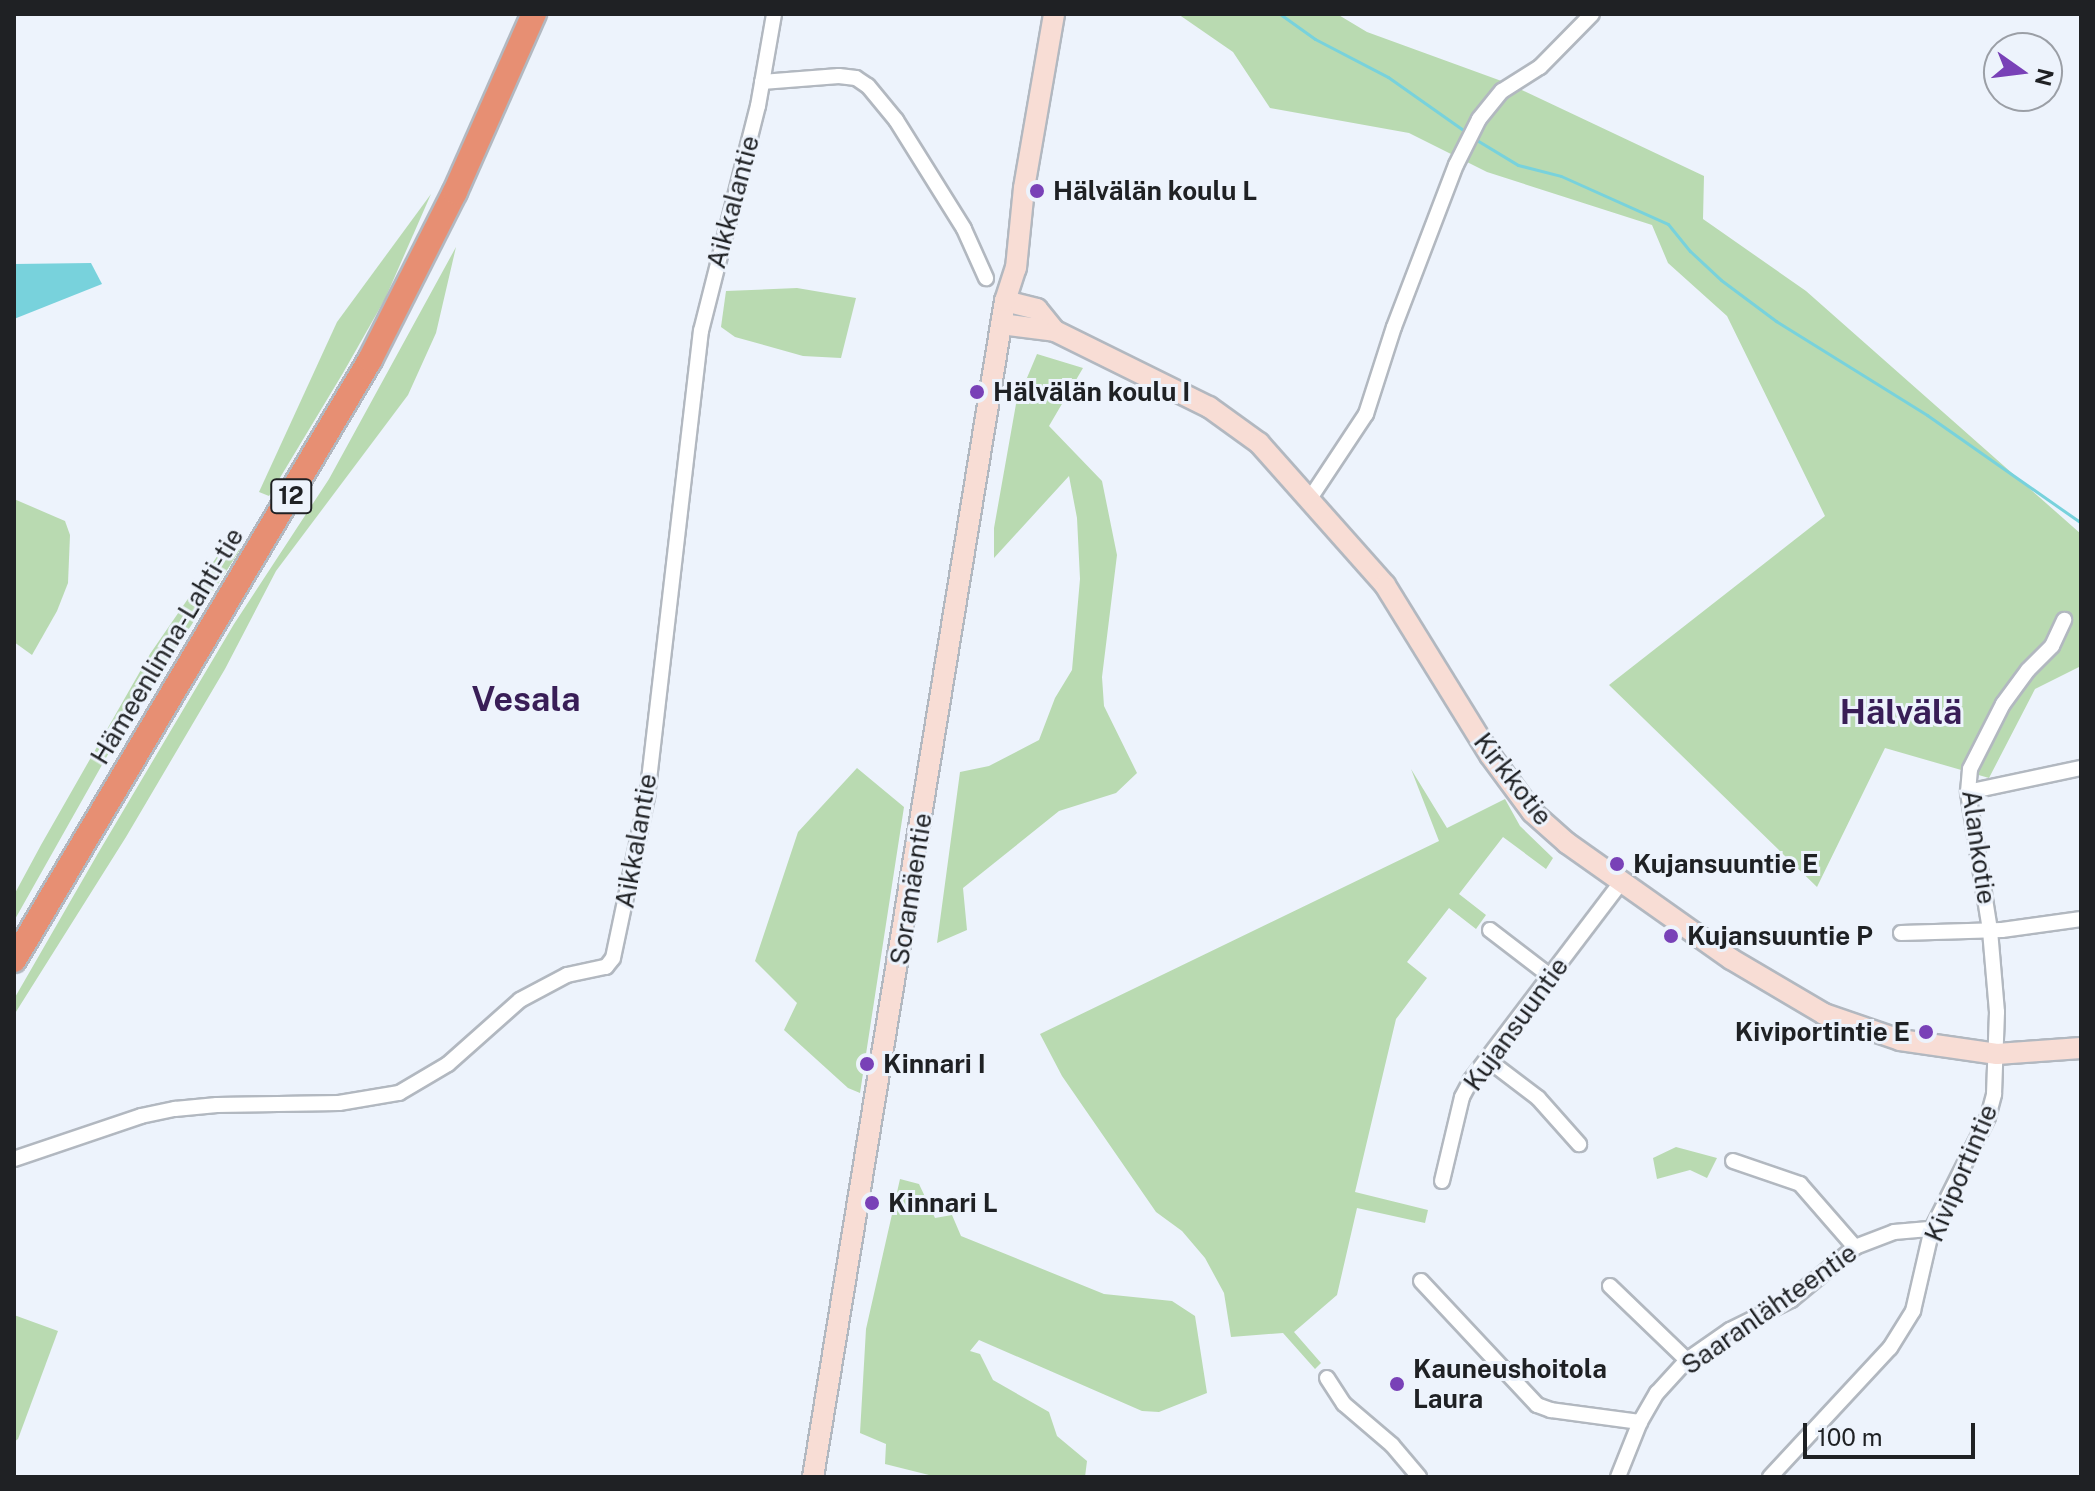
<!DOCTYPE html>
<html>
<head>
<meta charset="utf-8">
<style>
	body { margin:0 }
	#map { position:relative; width:2095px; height:1491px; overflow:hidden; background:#edf3fc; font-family:"Public Sans",sans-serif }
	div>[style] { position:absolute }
	.green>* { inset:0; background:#b9dab1 }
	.water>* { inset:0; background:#78d2dc }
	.stream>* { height:3px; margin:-1.5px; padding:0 1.5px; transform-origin:1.5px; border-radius:1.5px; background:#78d2dc }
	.roads { filter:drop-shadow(2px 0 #b2b8c0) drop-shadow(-2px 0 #b2b8c0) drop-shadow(0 2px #b2b8c0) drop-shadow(0 -2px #b2b8c0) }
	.street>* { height:14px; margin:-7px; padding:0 7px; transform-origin:7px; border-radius:7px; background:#fff }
	.secondary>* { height:20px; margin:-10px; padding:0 10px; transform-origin:10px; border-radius:10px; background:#f8ddd5 }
	.highway>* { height:24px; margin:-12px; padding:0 12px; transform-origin:12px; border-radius:12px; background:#e78f73 }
	.dots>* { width:22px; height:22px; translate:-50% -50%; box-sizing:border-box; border:4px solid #edf3fc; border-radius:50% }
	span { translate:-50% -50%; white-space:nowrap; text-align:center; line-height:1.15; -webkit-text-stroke:6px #edf3fc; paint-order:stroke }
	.shield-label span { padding:2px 6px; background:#edf3fc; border:2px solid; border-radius:6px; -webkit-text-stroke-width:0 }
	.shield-label { font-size:24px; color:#1f2124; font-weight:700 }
	.poi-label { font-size:26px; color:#1f2124; font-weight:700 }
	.left { translate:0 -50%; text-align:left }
	.right { translate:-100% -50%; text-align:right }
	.street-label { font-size:26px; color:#1f2124 }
	.district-label { font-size:34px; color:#391e57; font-weight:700 }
	.frame { position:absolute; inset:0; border:16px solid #1f2124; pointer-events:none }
	.north { position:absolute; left:1983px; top:32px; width:80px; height:80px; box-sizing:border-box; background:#edf3fc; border:2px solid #9b9fa6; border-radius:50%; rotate:104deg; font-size:22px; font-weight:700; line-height:32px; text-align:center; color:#1f2124 }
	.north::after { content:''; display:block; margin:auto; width:28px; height:36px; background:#7941b7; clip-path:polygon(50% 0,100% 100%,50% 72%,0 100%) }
	.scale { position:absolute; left:1803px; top:1423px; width:172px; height:36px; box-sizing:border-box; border:4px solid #1f2124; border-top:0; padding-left:10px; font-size:24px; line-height:28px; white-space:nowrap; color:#1f2124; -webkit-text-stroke:6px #edf3fc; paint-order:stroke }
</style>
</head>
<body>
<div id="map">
	<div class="green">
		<i style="clip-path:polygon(1178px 14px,1337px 14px,1367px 32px,1507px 83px,1704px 176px,1703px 219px,1806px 291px,2081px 534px,2081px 666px,2035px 689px,1989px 778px,1885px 748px,1817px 887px,1609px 685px,1825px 516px,1727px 316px,1668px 263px,1652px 225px,1487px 172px,1409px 133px,1270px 108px,1233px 52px)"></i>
		<i style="clip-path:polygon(431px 194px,385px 299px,343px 373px,269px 496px,259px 492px,337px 322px)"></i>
		<i style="clip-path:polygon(456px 247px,436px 333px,408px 395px,276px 571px,225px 669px,126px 837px,14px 1015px,14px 999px,97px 855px,234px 624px,329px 479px)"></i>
		<i style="clip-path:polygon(797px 288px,856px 298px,841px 358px,803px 356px,735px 337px,721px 327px,726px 291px)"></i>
		<i style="clip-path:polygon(1037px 354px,1083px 368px,1049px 426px,1102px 481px,1117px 555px,1102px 677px,1104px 706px,1137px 773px,1116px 793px,1059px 811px,963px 888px,967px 930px,937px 943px,960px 772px,989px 766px,1039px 740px,1055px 698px,1072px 670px,1080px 579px,1077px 518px,1069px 476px,994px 558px,994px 528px,1016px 404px)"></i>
		<i style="clip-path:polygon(14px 499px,65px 521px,70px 535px,68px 583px,57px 611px,32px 655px,14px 642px)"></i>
		<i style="clip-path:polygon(229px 539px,240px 550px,111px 749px,14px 921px,14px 895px,41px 845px,150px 654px)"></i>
		<i style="clip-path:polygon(857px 768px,904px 807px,860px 1093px,848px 1088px,784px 1030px,797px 1003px,755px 961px,798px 832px)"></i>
		<i style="clip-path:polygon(1411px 769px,1447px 828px,1505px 799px,1520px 826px,1553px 858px,1546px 869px,1503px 837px,1459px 894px,1486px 915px,1476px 929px,1449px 908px,1407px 962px,1427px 978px,1396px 1019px,1355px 1192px,1428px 1210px,1425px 1223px,1357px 1208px,1337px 1295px,1294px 1332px,1321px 1363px,1315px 1369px,1283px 1333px,1231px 1337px,1224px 1293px,1205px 1258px,1182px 1231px,1156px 1212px,1062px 1076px,1040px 1034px,1439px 841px)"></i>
		<i style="clip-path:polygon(1676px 1147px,1717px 1158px,1707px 1178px,1690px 1170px,1657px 1179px,1653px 1158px)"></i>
		<i style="clip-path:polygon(900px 1179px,919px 1184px,935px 1218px,952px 1215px,961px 1236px,1104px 1294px,1172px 1301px,1195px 1316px,1207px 1393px,1159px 1412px,1142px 1411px,979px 1340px,970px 1351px,980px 1354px,993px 1380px,1049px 1412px,1057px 1436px,1087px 1461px,1085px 1477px,937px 1477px,885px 1464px,886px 1444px,860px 1433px,866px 1329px)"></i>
		<i style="clip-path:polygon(14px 1315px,58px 1331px,18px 1439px,14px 1442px)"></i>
	</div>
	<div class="water">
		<i style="clip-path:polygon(91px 263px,102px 284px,14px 319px,14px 264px)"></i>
	</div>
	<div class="stream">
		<i style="left:1280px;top:14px;width:43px;rotate:35.5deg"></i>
		<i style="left:1315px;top:39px;width:82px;rotate:27.5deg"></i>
		<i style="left:1388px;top:77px;width:95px;rotate:35.2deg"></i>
		<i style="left:1475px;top:139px;width:50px;rotate:31.2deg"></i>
		<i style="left:1518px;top:165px;width:44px;rotate:14.3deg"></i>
		<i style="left:1561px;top:176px;width:117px;rotate:24.2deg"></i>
		<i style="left:1668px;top:224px;width:35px;rotate:51deg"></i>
		<i style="left:1690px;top:251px;width:42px;rotate:43.1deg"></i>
		<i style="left:1721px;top:280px;width:69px;rotate:36.7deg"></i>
		<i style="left:1776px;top:321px;width:178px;rotate:31.9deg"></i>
		<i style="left:1927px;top:415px;width:188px;rotate:35deg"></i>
	</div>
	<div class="roads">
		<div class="street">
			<i style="left:762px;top:82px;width:77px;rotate:-4.5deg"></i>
			<i style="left:839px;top:76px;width:17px;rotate:7deg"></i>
			<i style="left:856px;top:78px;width:14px;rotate:34deg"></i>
			<i style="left:868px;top:86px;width:44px;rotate:50.5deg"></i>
			<i style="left:896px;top:120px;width:128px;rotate:58deg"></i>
			<i style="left:964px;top:229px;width:54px;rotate:65.8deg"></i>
			<i style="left:1311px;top:497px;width:100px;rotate:-56.5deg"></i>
			<i style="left:1366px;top:414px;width:91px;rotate:-72.2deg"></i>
			<i style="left:1394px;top:327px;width:173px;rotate:-69.1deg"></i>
			<i style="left:1456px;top:165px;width:51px;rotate:-63.4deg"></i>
			<i style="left:1479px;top:119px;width:36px;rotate:-51deg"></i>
			<i style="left:1502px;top:91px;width:45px;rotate:-32.3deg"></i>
			<i style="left:1540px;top:67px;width:74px;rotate:-45.5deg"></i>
			<i style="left:1968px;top:792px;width:116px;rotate:-12deg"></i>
			<i style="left:1490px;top:930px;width:76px;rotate:37.5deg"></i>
			<i style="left:1901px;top:933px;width:101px;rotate:-1.7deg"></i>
			<i style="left:2002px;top:930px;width:80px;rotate:-7.9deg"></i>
			<i style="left:1488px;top:1060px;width:63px;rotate:37.2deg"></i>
			<i style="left:1538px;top:1098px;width:62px;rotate:48.3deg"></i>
			<i style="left:14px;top:1159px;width:134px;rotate:-18.7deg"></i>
			<i style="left:141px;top:1116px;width:35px;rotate:-12deg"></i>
			<i style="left:175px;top:1109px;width:42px;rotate:-5.4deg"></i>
			<i style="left:217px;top:1105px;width:122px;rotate:-0.9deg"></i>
			<i style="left:339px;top:1103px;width:61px;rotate:-9.5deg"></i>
			<i style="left:399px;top:1093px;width:57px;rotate:-30.6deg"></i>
			<i style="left:448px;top:1064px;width:96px;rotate:-41.6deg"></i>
			<i style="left:520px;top:1000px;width:53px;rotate:-28deg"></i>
			<i style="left:567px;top:975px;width:40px;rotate:-12deg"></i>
			<i style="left:606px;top:967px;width:11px;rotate:-52deg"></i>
			<i style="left:613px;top:958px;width:165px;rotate:-78.1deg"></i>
			<i style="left:647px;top:797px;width:469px;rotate:-83.4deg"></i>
			<i style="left:701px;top:331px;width:232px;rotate:-75.8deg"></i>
			<i style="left:758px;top:106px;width:93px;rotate:-80.1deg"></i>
			<i style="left:1733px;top:1161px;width:71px;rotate:18.9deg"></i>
			<i style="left:1800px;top:1184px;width:84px;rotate:48.9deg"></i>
			<i style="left:1442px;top:1181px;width:86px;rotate:-76.6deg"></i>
			<i style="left:1462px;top:1097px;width:19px;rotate:-62deg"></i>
			<i style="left:1471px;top:1080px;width:250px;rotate:-52.8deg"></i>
			<i style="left:1421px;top:1281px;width:170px;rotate:46.9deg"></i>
			<i style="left:1537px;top:1405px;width:15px;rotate:20deg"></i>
			<i style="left:1551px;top:1410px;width:90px;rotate:7.7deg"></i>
			<i style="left:1610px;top:1286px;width:107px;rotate:43.9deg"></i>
			<i style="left:1327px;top:1378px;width:31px;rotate:57deg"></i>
			<i style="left:1344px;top:1404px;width:63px;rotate:40.5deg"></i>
			<i style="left:1392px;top:1445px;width:42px;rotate:49.8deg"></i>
			<i style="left:1618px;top:1477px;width:59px;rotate:-68.2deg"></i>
			<i style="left:1640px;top:1422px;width:34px;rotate:-60deg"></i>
			<i style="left:1657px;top:1393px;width:45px;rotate:-47.7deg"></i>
			<i style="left:1687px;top:1360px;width:52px;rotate:-34.9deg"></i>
			<i style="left:1730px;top:1330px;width:68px;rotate:-26.2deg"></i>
			<i style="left:1791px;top:1300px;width:83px;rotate:-39.6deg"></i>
			<i style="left:1855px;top:1247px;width:42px;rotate:-21deg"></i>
			<i style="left:1894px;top:1232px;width:38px;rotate:-5deg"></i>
			<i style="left:1770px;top:1477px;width:176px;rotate:-47.1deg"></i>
			<i style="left:1890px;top:1348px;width:44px;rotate:-58.1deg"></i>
			<i style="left:1913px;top:1311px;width:84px;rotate:-77deg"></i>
			<i style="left:1932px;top:1229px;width:125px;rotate:-63.4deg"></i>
			<i style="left:1988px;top:1117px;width:24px;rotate:-75deg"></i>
			<i style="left:1994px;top:1094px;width:82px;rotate:-87.9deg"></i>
			<i style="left:1997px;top:1012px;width:82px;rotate:-94.9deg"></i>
			<i style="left:1990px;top:930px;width:140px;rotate:-99.1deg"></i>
			<i style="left:1968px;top:792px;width:23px;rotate:-85deg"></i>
			<i style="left:1970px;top:769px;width:73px;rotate:-63.1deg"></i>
			<i style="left:2003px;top:704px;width:42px;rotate:-53.7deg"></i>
			<i style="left:2028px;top:670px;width:34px;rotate:-45deg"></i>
			<i style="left:2052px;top:646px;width:29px;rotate:-65deg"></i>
		</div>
		<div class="secondary">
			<i style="left:1005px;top:301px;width:33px;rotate:14deg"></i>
			<i style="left:1037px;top:309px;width:28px;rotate:51deg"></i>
			<i style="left:1001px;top:324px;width:54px;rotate:7.4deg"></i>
			<i style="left:1055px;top:331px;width:172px;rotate:26.3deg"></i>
			<i style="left:1209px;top:407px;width:62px;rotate:35.8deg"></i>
			<i style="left:1259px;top:443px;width:190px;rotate:48.4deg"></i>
			<i style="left:1385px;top:585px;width:200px;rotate:58.3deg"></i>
			<i style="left:1490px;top:755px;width:71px;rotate:53.6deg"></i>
			<i style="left:1532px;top:812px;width:47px;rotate:41.5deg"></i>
			<i style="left:1567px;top:843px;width:201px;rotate:35.3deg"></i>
			<i style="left:1731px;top:959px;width:108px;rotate:30.6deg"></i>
			<i style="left:1824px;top:1014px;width:80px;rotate:18.9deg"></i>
			<i style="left:1900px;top:1040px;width:98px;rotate:8.2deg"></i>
			<i style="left:1997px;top:1054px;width:84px;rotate:-4.1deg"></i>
			<i style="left:813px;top:1477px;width:1192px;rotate:-80.73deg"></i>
			<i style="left:1005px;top:301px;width:35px;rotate:-72deg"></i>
			<i style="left:1016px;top:268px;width:80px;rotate:-84.3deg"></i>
			<i style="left:1024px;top:188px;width:177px;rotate:-80.2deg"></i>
		</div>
		<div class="highway">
			<i style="left:14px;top:960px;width:698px;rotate:-59.32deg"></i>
			<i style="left:370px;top:360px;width:188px;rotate:-63.2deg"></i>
			<i style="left:455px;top:192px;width:195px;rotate:-66.1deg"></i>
		</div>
	</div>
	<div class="dots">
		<i style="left:1037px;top:191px;background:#7941b7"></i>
		<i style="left:977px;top:392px;background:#7941b7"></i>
		<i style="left:1617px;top:864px;background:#7941b7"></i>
		<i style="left:1671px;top:936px;background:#7941b7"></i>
		<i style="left:1926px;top:1032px;background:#7941b7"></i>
		<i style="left:867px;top:1064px;background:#7941b7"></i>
		<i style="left:872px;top:1203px;background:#7941b7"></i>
		<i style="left:1397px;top:1384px;background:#7941b7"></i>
	</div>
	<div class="shield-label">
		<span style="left:291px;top:496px">12</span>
	</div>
	<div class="poi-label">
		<span class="left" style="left:1053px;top:191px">Hälvälän koulu L</span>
		<span class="left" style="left:993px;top:392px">Hälvälän koulu I</span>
		<span class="left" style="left:1633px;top:864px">Kujansuuntie E</span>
		<span class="left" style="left:1687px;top:936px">Kujansuuntie P</span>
		<span class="right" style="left:1910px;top:1032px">Kiviportintie E</span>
		<span class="left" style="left:883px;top:1064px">Kinnari I</span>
		<span class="left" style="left:888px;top:1203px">Kinnari L</span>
		<span class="left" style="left:1413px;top:1384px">Kauneushoitola<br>Laura</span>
	</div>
	<div class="street-label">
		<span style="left:733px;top:202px;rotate:-75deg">Aikkalantie</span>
		<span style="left:167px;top:646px;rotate:-59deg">Hämeenlinna-Lahti-tie</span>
		<span style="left:1513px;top:779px;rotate:52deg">Kirkkotie</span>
		<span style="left:636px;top:841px;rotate:-80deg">Aikkalantie</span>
		<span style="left:1979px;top:847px;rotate:82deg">Alankotie</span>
		<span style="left:911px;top:889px;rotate:-81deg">Soramäentie</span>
		<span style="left:1516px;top:1024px;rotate:-54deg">Kujansuuntie</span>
		<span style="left:1961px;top:1173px;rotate:-67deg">Kiviportintie</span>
		<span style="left:1769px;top:1309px;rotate:-35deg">Saaranlähteentie</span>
	</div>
	<div class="district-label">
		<span style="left:526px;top:700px">Vesala</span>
		<span style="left:1901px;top:713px">Hälvälä</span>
	</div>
	<div class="frame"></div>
	<div class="north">N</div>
	<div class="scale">100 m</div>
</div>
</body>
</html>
